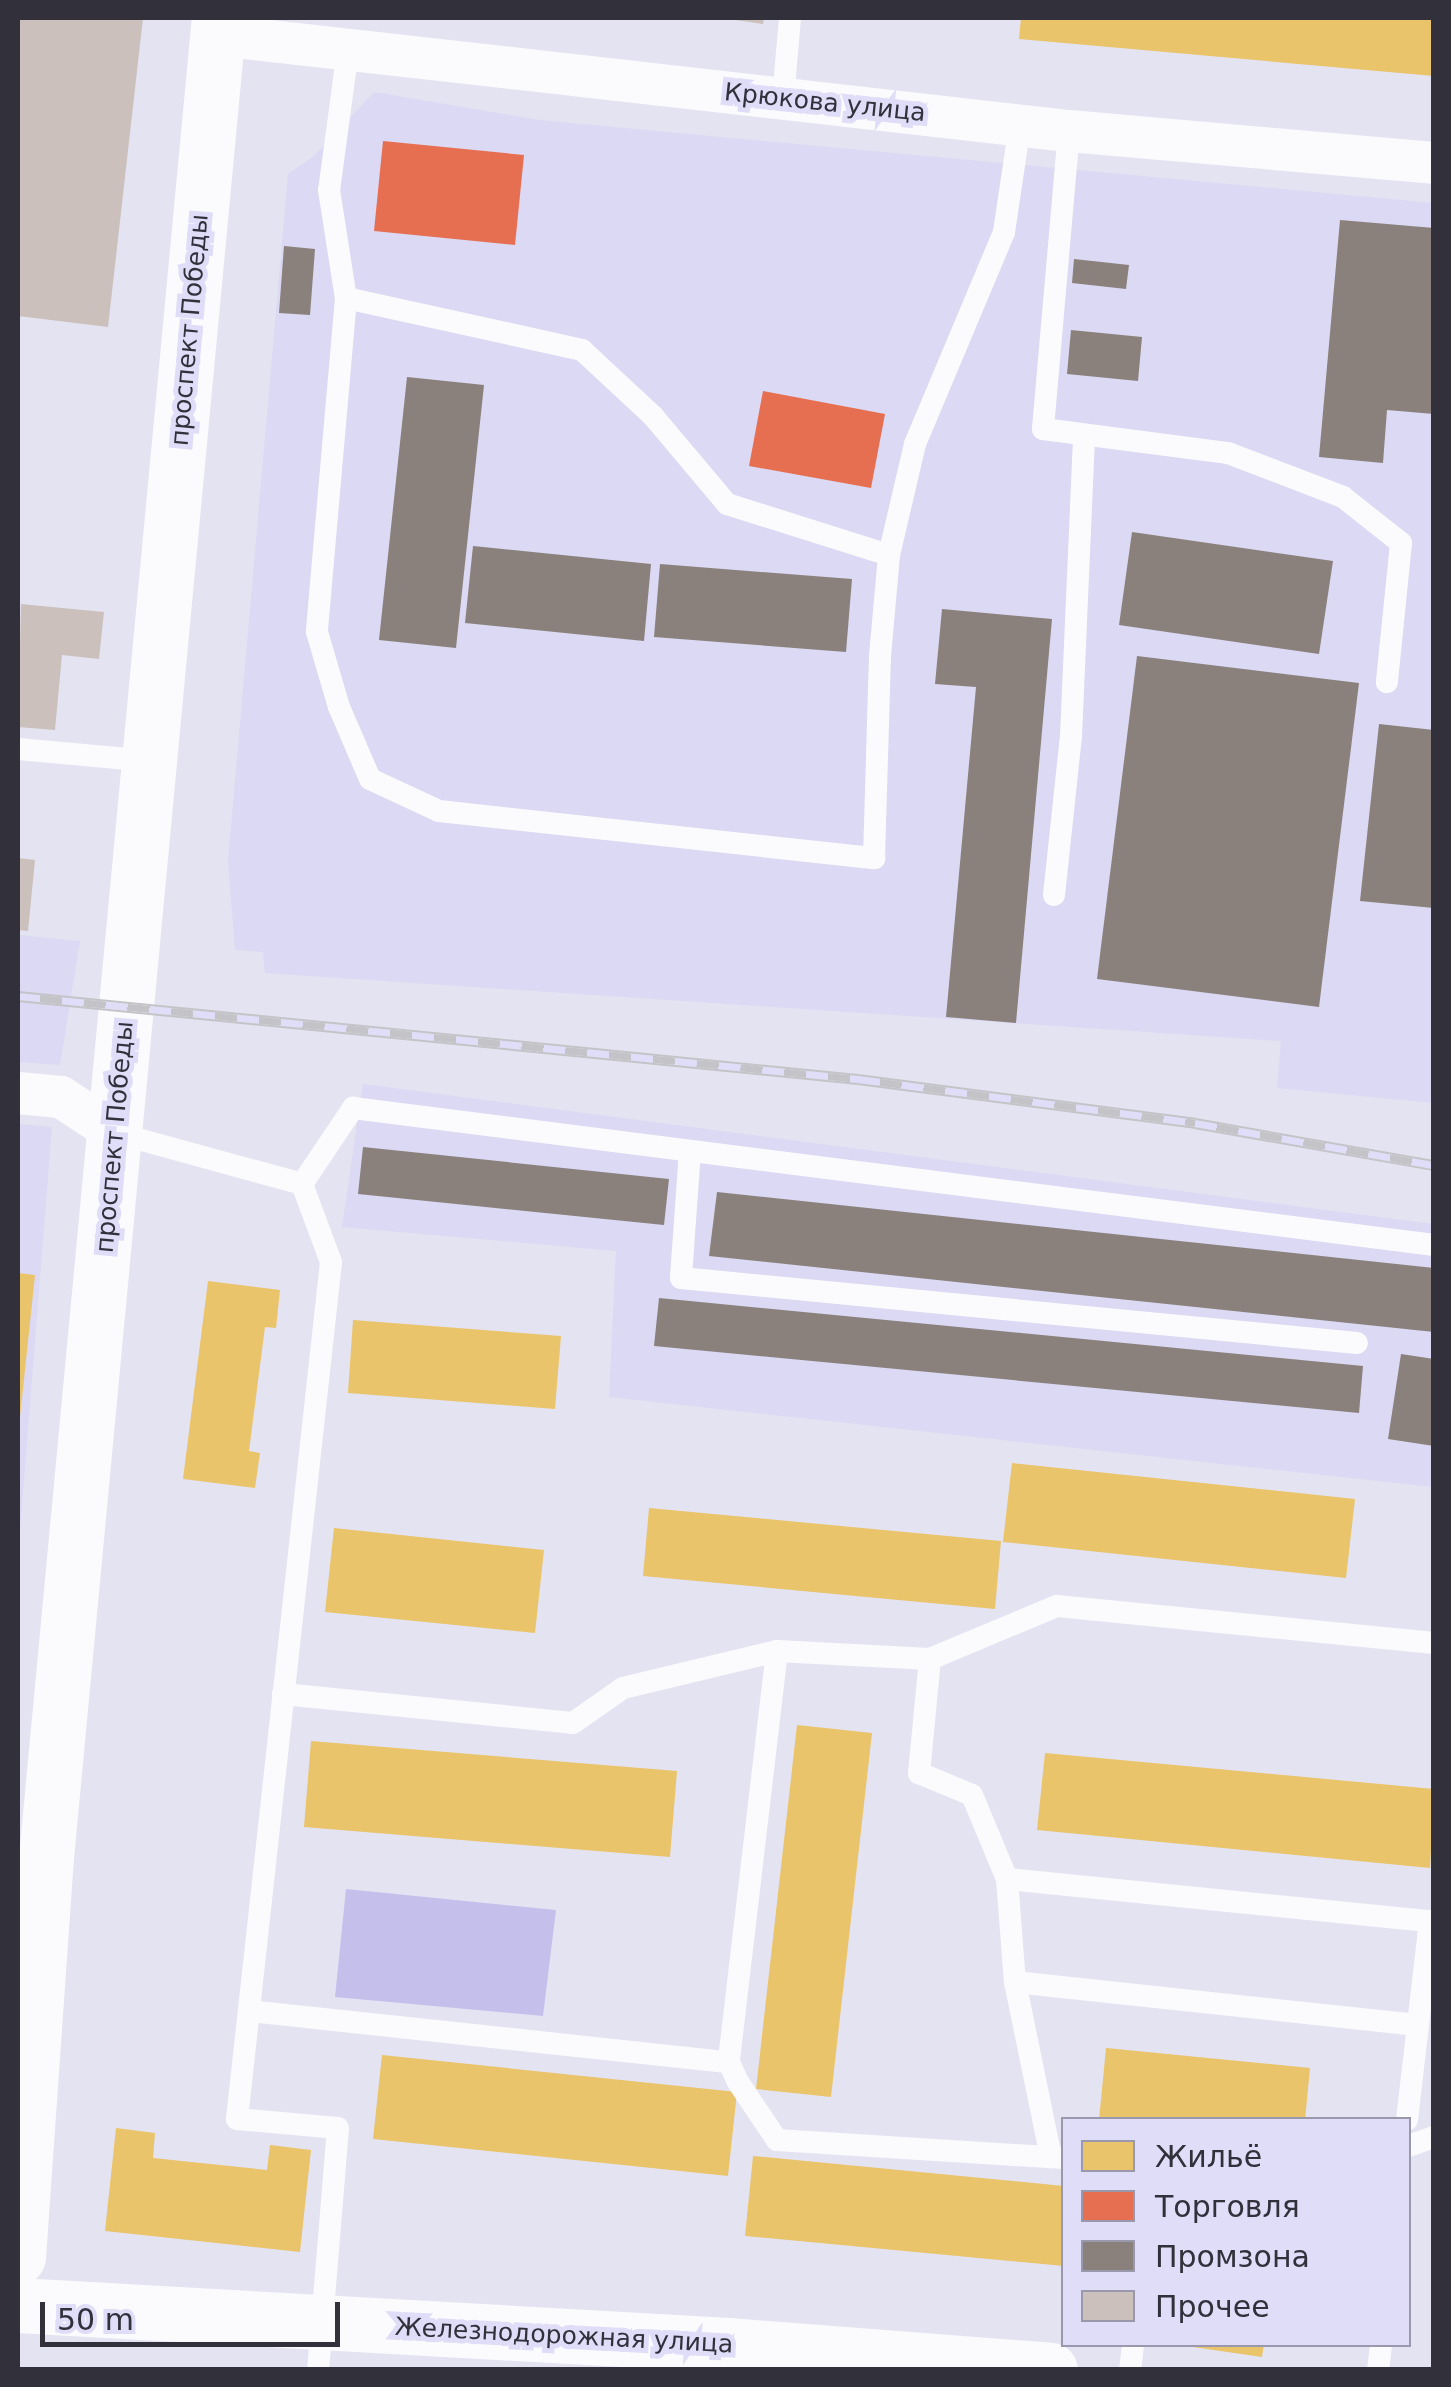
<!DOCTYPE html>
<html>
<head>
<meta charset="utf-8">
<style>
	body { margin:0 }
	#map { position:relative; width:1451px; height:2387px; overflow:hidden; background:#e4e3f2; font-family:"DejaVu Sans",sans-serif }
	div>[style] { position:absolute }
	.built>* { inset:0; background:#dbd9f3 }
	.green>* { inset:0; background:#c5c0eb }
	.homes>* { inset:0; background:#e9c46a }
	.shops>* { inset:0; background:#e76f51 }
	.industry>* { inset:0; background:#8a817c }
	.building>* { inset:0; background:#cbc0bc }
	.service>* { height:22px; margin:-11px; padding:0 11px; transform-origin:11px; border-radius:11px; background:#fbfbfd }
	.minor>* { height:42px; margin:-21px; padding:0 21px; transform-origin:21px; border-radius:21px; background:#fbfbfd }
	.secondary>* { height:55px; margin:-27.5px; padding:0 27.5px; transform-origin:27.5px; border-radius:27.5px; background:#fbfbfd }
	.rail>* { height:11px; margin-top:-5.5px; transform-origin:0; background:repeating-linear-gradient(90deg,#dfddf8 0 22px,#c4c4c8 0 44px); box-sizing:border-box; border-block:2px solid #c4c4c8 }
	span { translate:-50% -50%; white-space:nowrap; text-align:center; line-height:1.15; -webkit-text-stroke:10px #dfddf8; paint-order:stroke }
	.street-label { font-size:25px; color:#31303b }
	.frame { position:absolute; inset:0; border:20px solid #31303b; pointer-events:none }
	.legend { position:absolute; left:1061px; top:2117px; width:350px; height:230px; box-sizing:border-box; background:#dfddf8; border:2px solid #9998ac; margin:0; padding:12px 18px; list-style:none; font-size:30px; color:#31303b }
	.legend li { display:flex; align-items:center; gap:20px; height:50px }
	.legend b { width:50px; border:2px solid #9998ac }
	.scale { position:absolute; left:40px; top:2302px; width:300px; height:45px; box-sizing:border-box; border:5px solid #31303b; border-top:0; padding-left:12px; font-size:30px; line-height:35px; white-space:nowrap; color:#31303b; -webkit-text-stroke:8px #dfddf8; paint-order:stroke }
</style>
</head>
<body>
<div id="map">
	<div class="built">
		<i style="clip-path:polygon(374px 92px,539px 120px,1433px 203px,1433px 1103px,1277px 1088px,1281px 1041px,265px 973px,263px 952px,235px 950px,228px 861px,288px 174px,314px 156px)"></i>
		<i style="clip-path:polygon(18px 935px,80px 941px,60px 1065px,18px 1062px)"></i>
		<i style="clip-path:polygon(363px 1084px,1433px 1224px,1433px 1487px,609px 1397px,616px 1251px,342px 1227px)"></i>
		<i style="clip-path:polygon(18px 1124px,52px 1127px,18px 1555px)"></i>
	</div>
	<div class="green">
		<i style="clip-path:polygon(346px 1889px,556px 1910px,543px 2016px,335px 1997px)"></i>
	</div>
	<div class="homes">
		<i style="clip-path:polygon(1021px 18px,1434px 18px,1434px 76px,1019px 39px)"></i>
		<i style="clip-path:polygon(18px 1273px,35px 1275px,20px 1417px,18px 1417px)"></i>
		<i style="clip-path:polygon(208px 1281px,280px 1290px,276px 1328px,265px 1327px,249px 1451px,260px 1453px,255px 1488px,183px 1479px)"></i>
		<i style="clip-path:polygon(353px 1320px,561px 1336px,555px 1409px,348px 1393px)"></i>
		<i style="clip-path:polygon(1012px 1463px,1355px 1499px,1346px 1578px,1003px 1542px)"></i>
		<i style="clip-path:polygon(649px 1508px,1001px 1541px,995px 1609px,643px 1576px)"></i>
		<i style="clip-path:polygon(334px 1528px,544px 1550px,535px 1633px,325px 1612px)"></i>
		<i style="clip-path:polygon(797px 1725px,872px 1733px,831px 2097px,756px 2089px)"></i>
		<i style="clip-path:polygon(311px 1741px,677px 1771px,670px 1857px,304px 1827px)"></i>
		<i style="clip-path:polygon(1045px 1753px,1434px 1789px,1430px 1868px,1037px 1830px)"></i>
		<i style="clip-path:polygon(1106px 2048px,1310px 2068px,1305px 2120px,1099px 2120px)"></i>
		<i style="clip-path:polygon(382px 2055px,737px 2092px,728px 2176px,373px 2139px)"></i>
		<i style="clip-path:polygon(116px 2128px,155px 2133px,153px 2158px,267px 2170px,270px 2145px,311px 2150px,300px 2252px,105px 2231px)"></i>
		<i style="clip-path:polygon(753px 2156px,1064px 2186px,1064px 2266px,745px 2236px)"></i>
		<i style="clip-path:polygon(1172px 2344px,1264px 2344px,1262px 2357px)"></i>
	</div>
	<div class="shops">
		<i style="clip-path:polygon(383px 141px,524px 155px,515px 245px,374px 231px)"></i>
		<i style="clip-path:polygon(763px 391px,885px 414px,871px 488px,749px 466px)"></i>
	</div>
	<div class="industry">
		<i style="clip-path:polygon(1340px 220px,1434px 228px,1434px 414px,1387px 410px,1383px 463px,1319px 457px)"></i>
		<i style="clip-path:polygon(284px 246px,315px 249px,310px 315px,279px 313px)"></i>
		<i style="clip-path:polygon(1074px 259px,1129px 265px,1126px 289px,1072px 283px)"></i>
		<i style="clip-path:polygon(1071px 330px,1142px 337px,1138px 381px,1067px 374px)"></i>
		<i style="clip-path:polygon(407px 377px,484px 385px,456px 648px,379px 640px)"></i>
		<i style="clip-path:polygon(1132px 532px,1333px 561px,1319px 654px,1119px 625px)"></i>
		<i style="clip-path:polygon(473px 546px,651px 564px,644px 641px,465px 623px)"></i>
		<i style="clip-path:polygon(660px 564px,852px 579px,846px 652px,654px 637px)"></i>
		<i style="clip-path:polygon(942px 609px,1052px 619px,1016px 1023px,946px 1017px,976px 687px,935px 684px)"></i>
		<i style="clip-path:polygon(1137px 656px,1359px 683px,1319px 1007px,1097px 979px)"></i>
		<i style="clip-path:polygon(1379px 724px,1434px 730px,1434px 908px,1360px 901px)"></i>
		<i style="clip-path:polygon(363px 1147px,669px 1179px,664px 1225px,358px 1194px)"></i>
		<i style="clip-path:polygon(717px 1192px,1434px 1268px,1434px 1332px,709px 1256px)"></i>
		<i style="clip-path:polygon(659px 1298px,1363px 1366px,1359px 1413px,654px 1346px)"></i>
		<i style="clip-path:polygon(1401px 1354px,1434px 1359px,1434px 1446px,1388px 1439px)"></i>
	</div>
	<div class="building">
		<i style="clip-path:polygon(18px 18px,143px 18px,108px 327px,18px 316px)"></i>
		<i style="clip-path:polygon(722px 18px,764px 18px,763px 24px)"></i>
		<i style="clip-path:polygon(21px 604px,104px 612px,99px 659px,62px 655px,55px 730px,18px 727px)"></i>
		<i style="clip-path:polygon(18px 858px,35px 860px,28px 931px,18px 930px)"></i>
	</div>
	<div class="service">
		<i style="left:348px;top:50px;width:141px;rotate:97.7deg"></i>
		<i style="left:329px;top:190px;width:109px;rotate:81.1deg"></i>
		<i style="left:346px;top:298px;width:335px;rotate:95deg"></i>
		<i style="left:317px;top:632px;width:78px;rotate:73.7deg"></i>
		<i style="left:339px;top:707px;width:78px;rotate:66.7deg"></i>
		<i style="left:370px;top:779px;width:76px;rotate:24.9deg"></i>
		<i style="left:439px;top:811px;width:438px;rotate:6.2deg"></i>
		<i style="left:874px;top:858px;width:202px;rotate:-88.3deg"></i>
		<i style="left:880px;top:656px;width:101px;rotate:-84.9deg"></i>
		<i style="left:783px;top:98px;width:80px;rotate:-85deg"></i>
		<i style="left:1069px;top:131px;width:299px;rotate:95deg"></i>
		<i style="left:1043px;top:429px;width:187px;rotate:7.4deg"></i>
		<i style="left:1228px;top:453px;width:123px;rotate:20.9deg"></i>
		<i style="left:1343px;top:497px;width:74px;rotate:38.4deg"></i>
		<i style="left:1401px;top:543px;width:140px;rotate:95.8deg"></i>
		<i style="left:346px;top:298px;width:242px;rotate:12.4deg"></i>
		<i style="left:582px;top:350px;width:97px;rotate:42.9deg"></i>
		<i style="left:653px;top:416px;width:115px;rotate:49.9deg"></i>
		<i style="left:727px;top:504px;width:170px;rotate:17.5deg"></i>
		<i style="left:889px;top:555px;width:114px;rotate:-76.8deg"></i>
		<i style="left:915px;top:444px;width:230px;rotate:-67.2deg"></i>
		<i style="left:1004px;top:232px;width:108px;rotate:-81.5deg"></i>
		<i style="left:18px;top:749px;width:132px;rotate:5.2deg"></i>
		<i style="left:1054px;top:895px;width:160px;rotate:-83.9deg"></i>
		<i style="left:1071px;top:736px;width:300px;rotate:-87.5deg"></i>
		<i style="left:116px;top:1133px;width:193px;rotate:15.3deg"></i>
		<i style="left:302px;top:1184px;width:92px;rotate:-56.1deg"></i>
		<i style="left:353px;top:1108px;width:1090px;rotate:7.22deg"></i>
		<i style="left:690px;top:1151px;width:127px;rotate:94.1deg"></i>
		<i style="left:681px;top:1278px;width:679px;rotate:5.49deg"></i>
		<i style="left:302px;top:1184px;width:83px;rotate:69.6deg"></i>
		<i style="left:331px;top:1262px;width:862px;rotate:96.26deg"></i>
		<i style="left:237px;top:2119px;width:101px;rotate:5.1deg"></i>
		<i style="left:338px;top:2128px;width:243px;rotate:94.7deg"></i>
		<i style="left:777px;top:1651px;width:414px;rotate:96.7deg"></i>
		<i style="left:729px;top:2062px;width:22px;rotate:66deg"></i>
		<i style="left:738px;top:2082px;width:70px;rotate:56.1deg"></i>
		<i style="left:777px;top:2140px;width:288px;rotate:3.6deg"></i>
		<i style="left:930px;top:1659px;width:138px;rotate:-22.7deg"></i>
		<i style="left:1057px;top:1606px;width:379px;rotate:5.6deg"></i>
		<i style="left:283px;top:1694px;width:291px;rotate:5.7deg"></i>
		<i style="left:573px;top:1723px;width:61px;rotate:-35deg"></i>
		<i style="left:623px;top:1688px;width:158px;rotate:-13.5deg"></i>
		<i style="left:777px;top:1651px;width:153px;rotate:3deg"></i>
		<i style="left:930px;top:1659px;width:115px;rotate:95.5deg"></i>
		<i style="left:919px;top:1773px;width:57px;rotate:22.5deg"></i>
		<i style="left:972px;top:1795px;width:91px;rotate:67.4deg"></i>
		<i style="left:1007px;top:1879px;width:425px;rotate:5.7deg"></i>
		<i style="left:1430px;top:1921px;width:200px;rotate:96.6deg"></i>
		<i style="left:1007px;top:1879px;width:103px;rotate:85.6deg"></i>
		<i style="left:1015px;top:1982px;width:405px;rotate:6.1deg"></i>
		<i style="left:1015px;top:1982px;width:179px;rotate:78.4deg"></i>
		<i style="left:249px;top:2011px;width:483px;rotate:6.1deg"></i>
		<i style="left:1408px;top:2146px;width:28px;rotate:-19deg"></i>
		<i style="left:1130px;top:2370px;width:26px;rotate:-83deg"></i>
		<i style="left:1378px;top:2370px;width:26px;rotate:-83deg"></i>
	</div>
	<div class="minor">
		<i style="left:218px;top:35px;width:856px;rotate:6.44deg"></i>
		<i style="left:1069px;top:131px;width:366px;rotate:5deg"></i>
		<i style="left:18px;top:1093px;width:43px;rotate:5.3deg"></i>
		<i style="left:61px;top:1097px;width:66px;rotate:33.2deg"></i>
	</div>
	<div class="secondary">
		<i style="left:18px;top:2257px;width:401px;rotate:-86deg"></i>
		<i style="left:46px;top:1857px;width:1847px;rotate:-84.63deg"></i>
		<i style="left:18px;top:2305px;width:711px;rotate:3.22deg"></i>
		<i style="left:728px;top:2345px;width:323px;rotate:4.4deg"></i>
	</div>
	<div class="rail">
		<i style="left:18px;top:996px;width:844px;rotate:5.64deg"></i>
		<i style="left:858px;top:1079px;width:340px;rotate:7.4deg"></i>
		<i style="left:1195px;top:1123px;width:243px;rotate:10deg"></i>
	</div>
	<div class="street-label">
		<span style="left:825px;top:103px;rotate:6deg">Крюкова улица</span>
		<span style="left:190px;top:330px;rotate:-85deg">проспект Победы</span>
		<span style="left:115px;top:1137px;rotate:-85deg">проспект Победы</span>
		<span style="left:564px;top:2336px;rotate:3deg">Железнодорожная улица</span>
	</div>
	<div class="frame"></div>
	<ul class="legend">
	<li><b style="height:28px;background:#e9c46a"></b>Жильё</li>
	<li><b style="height:28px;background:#e76f51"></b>Торговля</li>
	<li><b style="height:28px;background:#8a817c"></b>Промзона</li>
	<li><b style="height:28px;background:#cbc0bc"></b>Прочее</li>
	</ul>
	<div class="scale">50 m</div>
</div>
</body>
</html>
